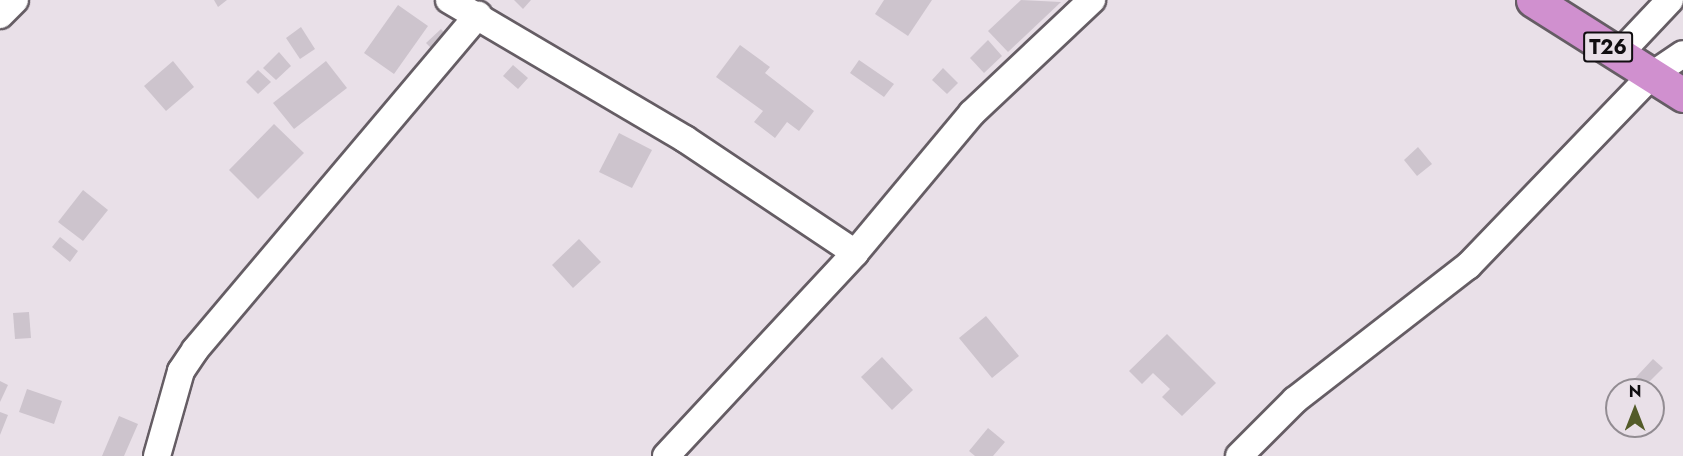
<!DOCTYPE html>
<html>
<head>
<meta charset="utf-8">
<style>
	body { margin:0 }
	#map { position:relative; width:1683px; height:456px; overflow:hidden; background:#e9e0e8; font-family:Jost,sans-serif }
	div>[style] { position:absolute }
	.building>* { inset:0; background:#cdc4cd }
	.roads { filter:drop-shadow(2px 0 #655d64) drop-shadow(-2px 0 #655d64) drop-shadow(0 2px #655d64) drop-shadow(0 -2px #655d64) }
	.minor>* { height:26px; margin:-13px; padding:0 13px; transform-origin:13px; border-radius:13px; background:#fff }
	.highway>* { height:33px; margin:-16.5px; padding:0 16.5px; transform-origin:16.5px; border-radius:16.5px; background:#d090cf }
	span { translate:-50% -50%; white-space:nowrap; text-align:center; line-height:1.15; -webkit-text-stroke:4.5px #e9e0e8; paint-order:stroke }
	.shield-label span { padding:2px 4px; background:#e9e0e8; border:2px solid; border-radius:4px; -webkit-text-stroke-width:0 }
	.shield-label { font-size:20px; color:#100d10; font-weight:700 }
	.north { position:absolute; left:1605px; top:378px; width:60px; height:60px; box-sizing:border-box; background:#e9e0e8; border:2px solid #928c92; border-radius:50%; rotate:0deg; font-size:16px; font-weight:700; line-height:24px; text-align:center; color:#100d10 }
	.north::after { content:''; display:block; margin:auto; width:21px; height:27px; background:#535b29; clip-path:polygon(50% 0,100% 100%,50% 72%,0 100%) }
</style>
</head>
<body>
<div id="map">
	<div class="building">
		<i style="clip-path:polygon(214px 0,227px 0,218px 7px)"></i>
		<i style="clip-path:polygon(514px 0,531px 0,523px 9px)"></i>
		<i style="clip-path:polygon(884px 0,932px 0,908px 36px,875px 14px)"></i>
		<i style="clip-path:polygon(1021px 0,1061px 2px,1008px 52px,988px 31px)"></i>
		<i style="clip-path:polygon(398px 5px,428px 26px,394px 74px,364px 53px)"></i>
		<i style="clip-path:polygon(301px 27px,315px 49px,300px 59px,286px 38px)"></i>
		<i style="clip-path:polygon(441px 29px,448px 37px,434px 51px,426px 43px)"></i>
		<i style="clip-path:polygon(988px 40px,1002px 56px,984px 73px,970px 58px)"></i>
		<i style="clip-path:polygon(740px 45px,770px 67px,765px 73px,814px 111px,799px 131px,787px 122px,775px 138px,754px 122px,763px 111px,716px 77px)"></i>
		<i style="clip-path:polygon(279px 52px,291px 66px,276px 80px,263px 68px)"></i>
		<i style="clip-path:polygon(859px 60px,894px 84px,884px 97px,850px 73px)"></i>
		<i style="clip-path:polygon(173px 61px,194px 87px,166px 111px,144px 86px)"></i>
		<i style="clip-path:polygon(326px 61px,347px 88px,294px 129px,273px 103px)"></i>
		<i style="clip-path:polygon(513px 65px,528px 78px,518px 89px,503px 76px)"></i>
		<i style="clip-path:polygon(943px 68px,958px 83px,947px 94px,932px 80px)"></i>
		<i style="clip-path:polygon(258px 70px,271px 82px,258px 94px,246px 82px)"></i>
		<i style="clip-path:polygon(274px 124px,304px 153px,258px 199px,229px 170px)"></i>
		<i style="clip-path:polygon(619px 133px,652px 150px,632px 188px,599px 172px)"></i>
		<i style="clip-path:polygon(1418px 147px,1432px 164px,1417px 176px,1404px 160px)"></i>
		<i style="clip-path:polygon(83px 190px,108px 210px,83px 241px,58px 222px)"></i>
		<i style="clip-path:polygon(60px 237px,78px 251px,70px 262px,52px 247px)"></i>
		<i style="clip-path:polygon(579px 239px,601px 262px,573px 288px,552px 265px)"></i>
		<i style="clip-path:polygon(29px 312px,31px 338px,15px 339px,13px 313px)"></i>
		<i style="clip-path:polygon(986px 316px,1019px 356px,992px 378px,959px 338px)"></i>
		<i style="clip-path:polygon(1167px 334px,1216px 383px,1182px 416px,1162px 397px,1170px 389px,1153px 373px,1142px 384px,1129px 371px)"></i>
		<i style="clip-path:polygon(882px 357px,913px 390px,892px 410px,861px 377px)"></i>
		<i style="clip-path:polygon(1653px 359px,1663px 368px,1641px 390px,1624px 390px)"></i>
		<i style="clip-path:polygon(0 381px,8px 385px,0 402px)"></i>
		<i style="clip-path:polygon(27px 389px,62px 401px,54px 424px,19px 412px)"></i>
		<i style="clip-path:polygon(0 412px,8px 415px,0 435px)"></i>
		<i style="clip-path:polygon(119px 416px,138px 424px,124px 456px,102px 456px)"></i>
		<i style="clip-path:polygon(988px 428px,1005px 442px,993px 456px,975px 456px,969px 451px)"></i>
	</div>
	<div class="roads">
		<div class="minor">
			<i style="left:449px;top:0;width:274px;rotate:30.5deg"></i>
			<i style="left:685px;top:139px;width:205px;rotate:33.8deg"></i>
			<i style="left:0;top:15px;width:21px;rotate:-45deg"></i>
			<i style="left:1619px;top:54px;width:74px;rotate:-46.6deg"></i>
			<i style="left:157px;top:456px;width:88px;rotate:-74.2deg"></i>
			<i style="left:181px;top:371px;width:25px;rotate:-56deg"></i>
			<i style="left:195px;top:350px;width:439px;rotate:-49.8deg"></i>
			<i style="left:666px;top:456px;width:277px;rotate:-47deg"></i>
			<i style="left:855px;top:253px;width:182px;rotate:-50.1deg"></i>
			<i style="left:972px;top:113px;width:165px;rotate:-43.3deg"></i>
			<i style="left:1239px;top:456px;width:79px;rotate:-45deg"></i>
			<i style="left:1295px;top:400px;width:219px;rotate:-37.8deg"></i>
			<i style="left:1468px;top:266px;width:265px;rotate:-46.1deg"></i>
			<i style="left:1652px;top:75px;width:37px;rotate:-34deg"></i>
		</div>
		<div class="highway">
			<i style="left:1533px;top:0;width:178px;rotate:32.3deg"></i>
		</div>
	</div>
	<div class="shield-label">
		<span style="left:1608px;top:47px">T26</span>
	</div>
	<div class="north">N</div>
</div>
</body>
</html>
